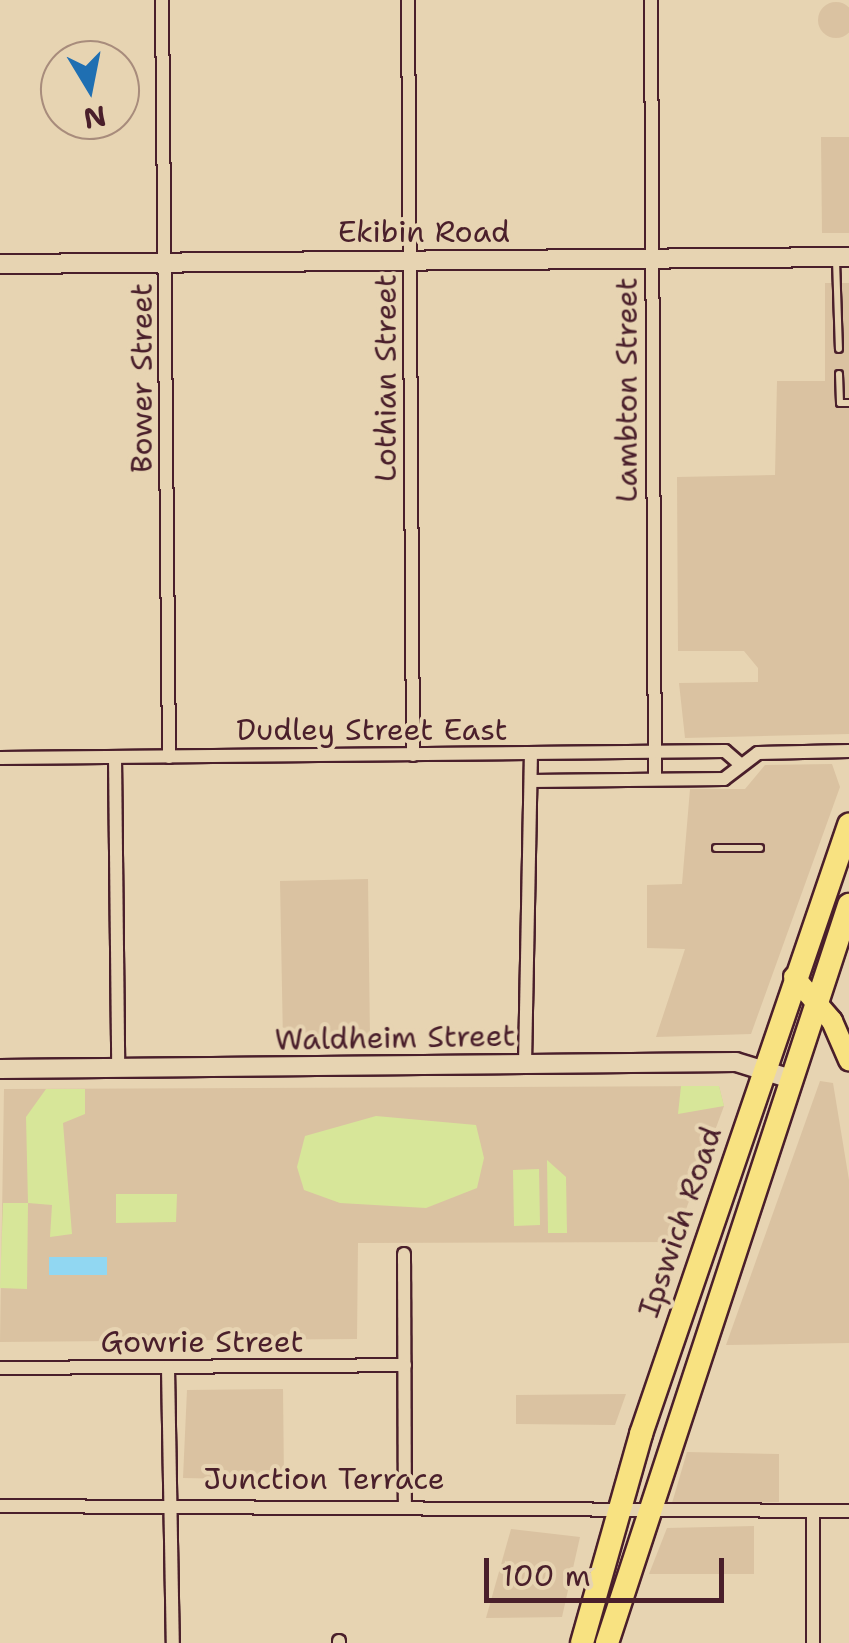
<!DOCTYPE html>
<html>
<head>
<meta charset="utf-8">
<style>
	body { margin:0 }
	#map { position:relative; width:849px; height:1643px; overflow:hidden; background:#e7d4b2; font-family:"Shantell Sans",sans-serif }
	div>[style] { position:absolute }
	.built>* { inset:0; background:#dac2a1 }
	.round { border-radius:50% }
	.green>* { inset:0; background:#d7e699 }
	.water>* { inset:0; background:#91d7f2 }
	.roads { filter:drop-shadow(2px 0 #4a1f2b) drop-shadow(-2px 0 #4a1f2b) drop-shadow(0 2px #4a1f2b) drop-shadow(0 -2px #4a1f2b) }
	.lane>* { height:6px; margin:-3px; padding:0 3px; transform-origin:3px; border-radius:3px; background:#e7d4b2 }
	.street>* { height:12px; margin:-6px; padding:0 6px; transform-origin:6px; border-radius:6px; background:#e7d4b2 }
	.secondary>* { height:18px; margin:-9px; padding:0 9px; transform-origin:9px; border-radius:9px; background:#e7d4b2 }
	.primary>* { height:20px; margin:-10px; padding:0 10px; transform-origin:10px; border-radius:10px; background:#f8e281 }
	.highway>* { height:22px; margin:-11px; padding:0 11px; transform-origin:11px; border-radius:11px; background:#f8e281 }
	span { translate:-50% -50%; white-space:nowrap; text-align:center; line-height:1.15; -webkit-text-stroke:8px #e7d4b2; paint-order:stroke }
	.street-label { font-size:30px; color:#4a1f2b }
	.north { position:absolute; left:40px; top:40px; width:100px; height:100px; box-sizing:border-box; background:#e7d4b2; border:2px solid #a88c7c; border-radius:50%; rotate:170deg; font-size:28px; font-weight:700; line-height:40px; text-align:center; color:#4a1f2b }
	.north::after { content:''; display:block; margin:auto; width:35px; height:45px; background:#1f6fb2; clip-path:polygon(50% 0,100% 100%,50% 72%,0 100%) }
	.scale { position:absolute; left:484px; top:1558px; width:240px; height:45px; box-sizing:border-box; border:5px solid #4a1f2b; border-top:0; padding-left:12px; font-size:30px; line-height:35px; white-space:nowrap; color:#4a1f2b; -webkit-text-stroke:8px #e7d4b2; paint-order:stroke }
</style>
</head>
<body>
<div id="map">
	<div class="built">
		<i class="round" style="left:818px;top:2px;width:36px;height:36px"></i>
		<i style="clip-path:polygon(821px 137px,849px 137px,849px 233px,822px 233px)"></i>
		<i style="clip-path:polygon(825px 283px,849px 283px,849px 734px,685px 738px,679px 683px,758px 682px,758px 668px,744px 651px,678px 651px,677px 477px,775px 475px,777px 381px,825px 381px)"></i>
		<i style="clip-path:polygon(832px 764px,840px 787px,751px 1034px,656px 1037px,685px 949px,647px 948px,647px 885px,682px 884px,690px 789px,745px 789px,765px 765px)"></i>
		<i style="clip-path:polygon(368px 879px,370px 1040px,283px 1042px,280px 881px)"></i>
		<i style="clip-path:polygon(820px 1081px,833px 1083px,849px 1180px,849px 1343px,726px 1345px)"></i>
		<i style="clip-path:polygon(719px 1086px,724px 1106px,674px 1242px,358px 1243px,357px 1339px,0 1342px,4px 1089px)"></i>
		<i style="clip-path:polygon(283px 1389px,284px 1480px,183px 1478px,187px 1390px)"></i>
		<i style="clip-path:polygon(626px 1394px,615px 1425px,516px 1424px,516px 1395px)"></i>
		<i style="clip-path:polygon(687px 1452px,779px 1454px,779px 1502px,672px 1503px)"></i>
		<i style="clip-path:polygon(754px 1526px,754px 1574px,649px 1574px,667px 1528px)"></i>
		<i style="clip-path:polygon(511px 1529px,580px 1537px,562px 1617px,486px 1618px)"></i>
	</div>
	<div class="green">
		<i style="clip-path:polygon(681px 1086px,719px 1086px,724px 1106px,678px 1114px)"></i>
		<i style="clip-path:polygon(46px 1089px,85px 1089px,85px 1114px,63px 1123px,72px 1234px,50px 1237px,52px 1205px,28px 1203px,27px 1289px,0 1288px,3px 1203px,28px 1203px,26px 1117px)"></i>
		<i style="clip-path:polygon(376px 1116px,476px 1125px,484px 1158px,477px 1188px,426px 1208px,340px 1203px,304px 1190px,297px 1167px,305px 1136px)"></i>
		<i style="clip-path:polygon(547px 1160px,566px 1177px,567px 1233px,548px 1233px)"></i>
		<i style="clip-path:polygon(539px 1169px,540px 1225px,514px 1226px,513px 1170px)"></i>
		<i style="clip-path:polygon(116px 1194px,177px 1194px,176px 1222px,116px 1223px)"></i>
	</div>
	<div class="water">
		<i style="clip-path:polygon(49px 1257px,107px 1257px,107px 1275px,49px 1275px)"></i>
	</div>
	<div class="roads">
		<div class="lane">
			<i style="left:836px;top:260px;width:89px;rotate:88.1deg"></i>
			<i style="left:839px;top:374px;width:29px;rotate:88deg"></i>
			<i style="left:840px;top:403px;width:9px"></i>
			<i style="left:716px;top:848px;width:44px"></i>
		</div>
		<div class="street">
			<i style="left:162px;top:0;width:757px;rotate:89.47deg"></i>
			<i style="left:408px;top:0;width:755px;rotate:89.62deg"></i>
			<i style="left:651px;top:0;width:779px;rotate:89.71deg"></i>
			<i style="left:115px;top:757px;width:311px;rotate:89.4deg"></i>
			<i style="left:0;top:758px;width:725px;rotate:-0.55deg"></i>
			<i style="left:725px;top:751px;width:18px;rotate:41deg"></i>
			<i style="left:531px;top:781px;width:193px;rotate:-0.6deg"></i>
			<i style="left:724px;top:779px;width:43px;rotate:-37.4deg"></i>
			<i style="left:758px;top:753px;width:91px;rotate:-1.3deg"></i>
			<i style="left:525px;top:1064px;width:310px;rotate:-88.9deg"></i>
			<i style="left:404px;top:1254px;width:249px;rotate:89.8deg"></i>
			<i style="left:0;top:1368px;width:405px;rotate:-0.4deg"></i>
			<i style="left:168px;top:1368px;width:275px;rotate:89deg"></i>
			<i style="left:0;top:1506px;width:849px;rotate:0.34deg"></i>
			<i style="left:339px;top:1643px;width:2px;rotate:-90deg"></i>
			<i style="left:813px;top:1643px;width:130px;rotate:-90deg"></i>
		</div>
		<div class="secondary">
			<i style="left:0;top:264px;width:849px;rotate:-0.47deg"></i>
			<i style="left:0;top:1069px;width:736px;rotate:-0.54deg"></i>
			<i style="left:736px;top:1062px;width:54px;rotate:17.1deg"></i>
		</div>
		<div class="primary">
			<i style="left:794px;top:977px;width:58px;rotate:49.2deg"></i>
			<i style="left:832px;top:1021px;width:43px;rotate:66.4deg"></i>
		</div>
		<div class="highway">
			<i style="left:582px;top:1643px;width:217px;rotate:-74.2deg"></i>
			<i style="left:641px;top:1434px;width:644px;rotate:-71.14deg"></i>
			<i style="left:607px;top:1643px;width:777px;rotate:-71.84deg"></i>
		</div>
	</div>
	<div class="street-label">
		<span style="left:424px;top:232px">Ekibin Road</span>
		<span style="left:142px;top:378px;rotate:-90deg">Bower Street</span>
		<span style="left:386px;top:378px;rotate:-90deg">Lothian Street</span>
		<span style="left:627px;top:390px;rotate:-90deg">Lambton Street</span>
		<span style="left:372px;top:730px">Dudley Street East</span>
		<span style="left:395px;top:1038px;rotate:-1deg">Waldheim Street</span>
		<span style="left:680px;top:1222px;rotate:-71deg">Ipswich Road</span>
		<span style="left:202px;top:1342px">Gowrie Street</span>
		<span style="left:324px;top:1479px">Junction Terrace</span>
	</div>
	<div class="north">N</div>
	<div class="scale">100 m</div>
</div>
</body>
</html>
